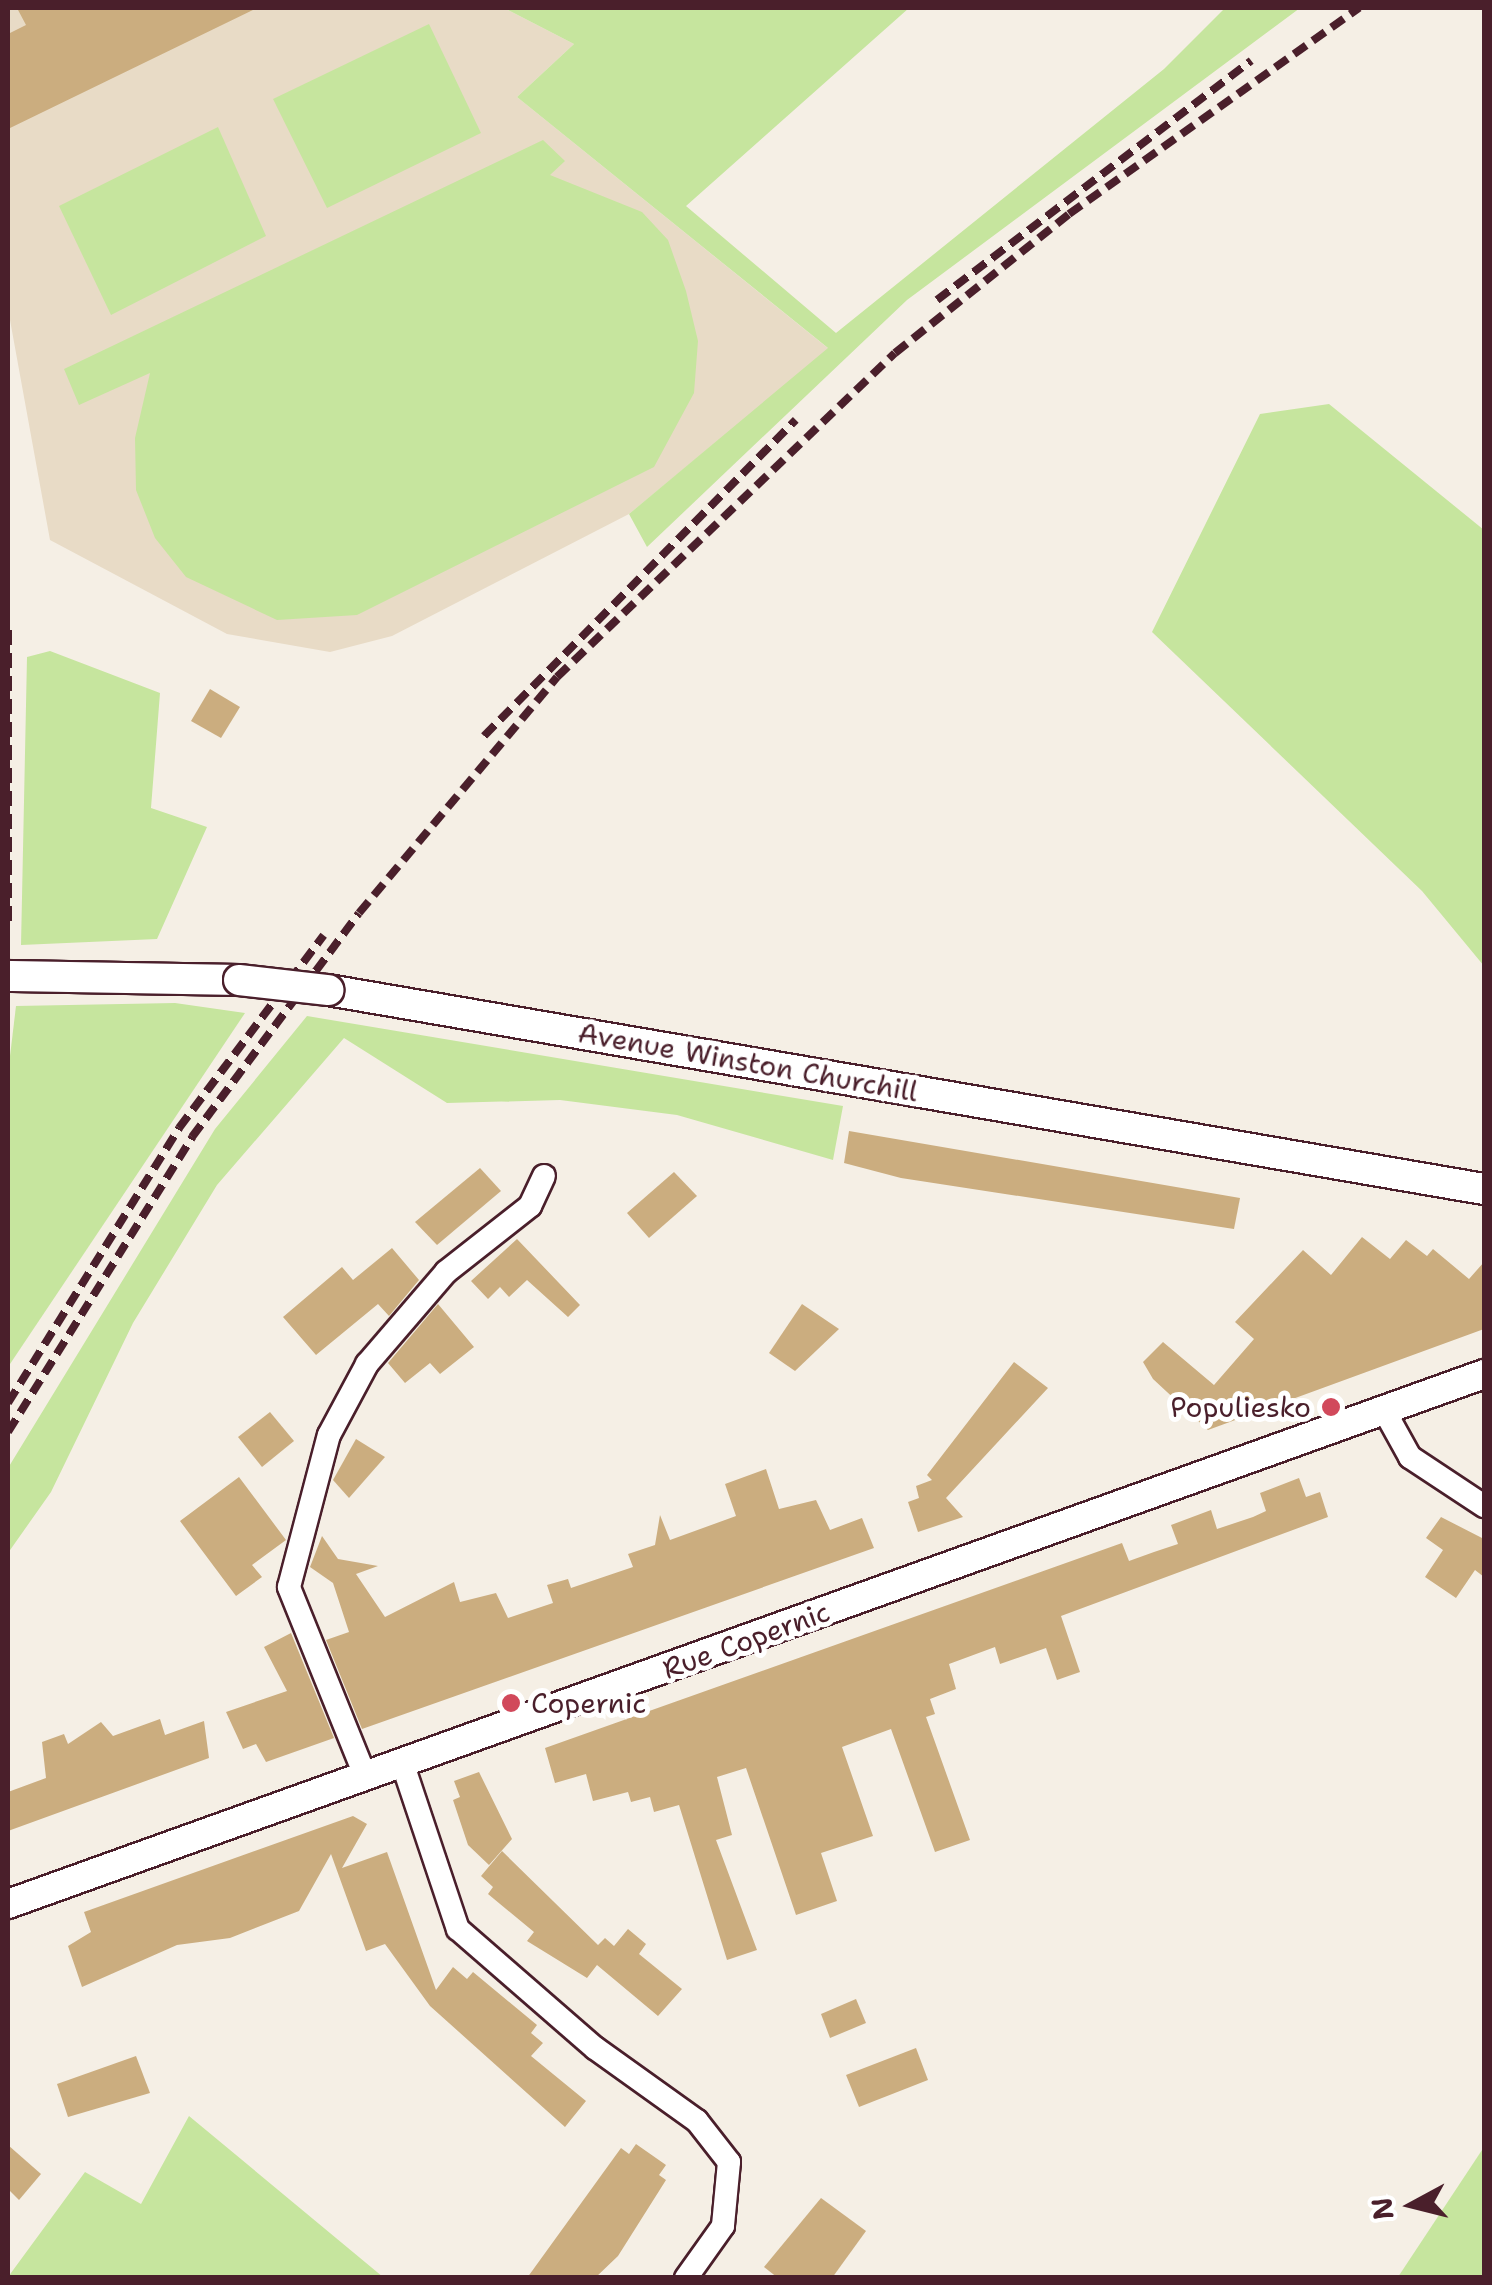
<!DOCTYPE html>
<html>
<head>
<meta charset="utf-8">
<style>
	body { margin:0 }
	#map { position:relative; width:1492px; height:2285px; overflow:hidden; background:#f5efe5; font-family:"Shantell Sans",sans-serif }
	div>[style] { position:absolute }
	.built>* { inset:0; background:#e8dbc6 }
	.green>* { inset:0; background:#c6e59e }
	.building>* { inset:0; background:#cbad7f }
	.roads { filter:drop-shadow(2px 0 #4a1f2b) drop-shadow(-2px 0 #4a1f2b) drop-shadow(0 2px #4a1f2b) drop-shadow(0 -2px #4a1f2b) }
	.minor>* { height:22px; margin:-11px; padding:0 11px; transform-origin:11px; border-radius:11px; background:#fff }
	.tertiary>* { height:28px; margin:-14px; padding:0 14px; transform-origin:14px; border-radius:14px; background:#fff }
	.secondary>* { height:30px; margin:-15px; padding:0 15px; transform-origin:15px; border-radius:15px; background:#fff }
	.rail>* { height:8px; margin-top:-4px; transform-origin:0; background:repeating-linear-gradient(90deg,#4a1f2b 0 15px,transparent 0 23px) }
	.bridges { filter:drop-shadow(2px 0 #4a1f2b) drop-shadow(-2px 0 #4a1f2b) drop-shadow(0 2px #4a1f2b) drop-shadow(0 -2px #4a1f2b) }
	.secondary-bridge>* { height:30px; margin:-15px; padding:0 15px; transform-origin:15px; border-radius:15px; background:#fff }
	.dots>* { width:28px; height:28px; translate:-50% -50%; box-sizing:border-box; border:5px solid #fff; border-radius:50% }
	span { translate:-50% -50%; white-space:nowrap; text-align:center; line-height:1.15; -webkit-text-stroke:10px #fff; paint-order:stroke }
	.street-label { font-size:28px; color:#4a1f2b }
	.poi-label { font-size:28px; color:#4a1f2b }
	.right { translate:-100% -50%; text-align:right }
	.left { translate:0 -50%; text-align:left }
	.frame { position:absolute; inset:0; border:10px solid #4a1f2b; pointer-events:none }
	.north { position:absolute; left:1362px; top:2155px; width:100px; height:100px; -webkit-text-stroke:8px #fff; paint-order:stroke; rotate:263deg; font-size:28px; font-weight:700; line-height:40px; text-align:center; color:#4a1f2b }
	.north::after { content:''; display:block; margin:auto; width:35px; height:45px; background:#4a1f2b; clip-path:polygon(50% 0,100% 100%,50% 72%,0 100%) }
</style>
</head>
<body>
<div id="map">
	<div class="built">
		<i style="clip-path:polygon(8px 8px,504px 8px,574px 44px,517px 97px,829px 349px,629px 514px,392px 636px,330px 652px,227px 634px,50px 540px,8px 309px)"></i>
	</div>
	<div class="green">
		<i style="clip-path:polygon(504px 8px,909px 8px,686px 206px,836px 333px,1164px 69px,1225px 8px,1300px 8px,907px 300px,647px 547px,629px 514px,828px 348px,517px 97px,574px 44px)"></i>
		<i style="clip-path:polygon(429px 24px,481px 133px,327px 208px,273px 99px)"></i>
		<i style="clip-path:polygon(218px 127px,266px 236px,111px 315px,59px 206px)"></i>
		<i style="clip-path:polygon(543px 140px,565px 161px,550px 175px,642px 212px,668px 240px,686px 291px,698px 341px,694px 393px,654px 467px,357px 615px,277px 620px,186px 577px,155px 538px,136px 490px,135px 438px,150px 373px,79px 405px,64px 369px)"></i>
		<i style="clip-path:polygon(1329px 404px,1484px 530px,1484px 966px,1422px 891px,1152px 632px,1260px 414px)"></i>
		<i style="clip-path:polygon(50px 651px,160px 693px,151px 808px,207px 827px,157px 939px,21px 945px,27px 657px)"></i>
		<i style="clip-path:polygon(175px 1003px,245px 1013px,8px 1367px,8px 1073px,16px 1006px)"></i>
		<i style="clip-path:polygon(307px 1016px,843px 1106px,833px 1160px,677px 1115px,560px 1100px,447px 1103px,344px 1038px,217px 1185px,133px 1323px,51px 1492px,8px 1553px,8px 1468px,215px 1129px)"></i>
		<i style="clip-path:polygon(189px 2116px,383px 2277px,8px 2277px,85px 2172px,141px 2204px)"></i>
		<i style="clip-path:polygon(1484px 2147px,1484px 2277px,1398px 2277px)"></i>
	</div>
	<div class="building">
		<i style="clip-path:polygon(17px 8px,257px 8px,8px 129px,8px 34px,26px 25px)"></i>
		<i style="clip-path:polygon(210px 689px,240px 707px,221px 738px,191px 721px)"></i>
		<i style="clip-path:polygon(849px 1131px,1240px 1198px,1234px 1229px,901px 1178px,844px 1163px)"></i>
		<i style="clip-path:polygon(480px 1168px,501px 1191px,437px 1245px,415px 1222px)"></i>
		<i style="clip-path:polygon(674px 1172px,697px 1196px,649px 1238px,627px 1213px)"></i>
		<i style="clip-path:polygon(1362px 1237px,1390px 1259px,1406px 1240px,1427px 1256px,1433px 1249px,1469px 1279px,1484px 1262px,1484px 1329px,1208px 1430px,1153px 1379px,1143px 1362px,1163px 1342px,1214px 1385px,1254px 1339px,1235px 1322px,1303px 1250px,1331px 1275px)"></i>
		<i style="clip-path:polygon(517px 1239px,580px 1305px,568px 1317px,527px 1280px,509px 1297px,500px 1287px,488px 1299px,471px 1281px)"></i>
		<i style="clip-path:polygon(392px 1248px,419px 1280px,389px 1316px,378px 1304px,316px 1355px,283px 1317px,342px 1267px,353px 1280px)"></i>
		<i style="clip-path:polygon(438px 1304px,474px 1347px,440px 1374px,430px 1363px,405px 1383px,388px 1363px)"></i>
		<i style="clip-path:polygon(802px 1304px,839px 1329px,795px 1371px,769px 1353px)"></i>
		<i style="clip-path:polygon(1014px 1362px,1048px 1388px,946px 1498px,963px 1517px,918px 1532px,908px 1502px,919px 1498px,916px 1486px,932px 1480px,927px 1475px)"></i>
		<i style="clip-path:polygon(270px 1412px,294px 1441px,262px 1467px,238px 1437px)"></i>
		<i style="clip-path:polygon(356px 1439px,385px 1457px,349px 1498px,333px 1480px)"></i>
		<i style="clip-path:polygon(766px 1469px,779px 1509px,816px 1500px,830px 1530px,862px 1518px,874px 1548px,362px 1729px,326px 1640px,349px 1632px,333px 1583px,310px 1567px,322px 1536px,338px 1559px,378px 1566px,356px 1574px,385px 1617px,454px 1582px,460px 1602px,496px 1593px,508px 1618px,553px 1603px,547px 1585px,568px 1579px,571px 1588px,633px 1567px,628px 1554px,655px 1545px,660px 1515px,670px 1540px,736px 1516px,725px 1484px)"></i>
		<i style="clip-path:polygon(239px 1477px,286px 1540px,252px 1565px,262px 1577px,236px 1596px,180px 1521px)"></i>
		<i style="clip-path:polygon(1299px 1478px,1306px 1497px,1320px 1492px,1328px 1517px,1061px 1616px,1080px 1672px,1057px 1680px,1046px 1648px,1000px 1664px,995px 1647px,949px 1664px,956px 1689px,930px 1699px,935px 1714px,926px 1717px,970px 1840px,935px 1852px,891px 1729px,842px 1747px,873px 1836px,821px 1853px,837px 1901px,796px 1915px,746px 1768px,717px 1777px,732px 1835px,716px 1840px,757px 1950px,727px 1960px,679px 1805px,654px 1812px,650px 1797px,631px 1802px,628px 1792px,593px 1801px,586px 1774px,555px 1783px,545px 1748px,1122px 1543px,1129px 1561px,1154px 1552px,1178px 1544px,1171px 1525px,1211px 1510px,1217px 1529px,1253px 1517px,1266px 1511px,1260px 1493px)"></i>
		<i style="clip-path:polygon(1441px 1517px,1484px 1539px,1484px 1577px,1475px 1570px,1456px 1598px,1425px 1577px,1443px 1550px,1426px 1538px)"></i>
		<i style="clip-path:polygon(291px 1633px,334px 1738px,266px 1762px,256px 1744px,243px 1749px,226px 1712px,287px 1691px,264px 1647px)"></i>
		<i style="clip-path:polygon(160px 1719px,165px 1735px,204px 1721px,209px 1758px,8px 1831px,8px 1792px,46px 1778px,42px 1742px,64px 1734px,68px 1744px,101px 1722px,113px 1736px)"></i>
		<i style="clip-path:polygon(479px 1772px,512px 1839px,489px 1865px,468px 1845px,453px 1800px,460px 1797px,454px 1781px)"></i>
		<i style="clip-path:polygon(353px 1816px,367px 1824px,342px 1868px,387px 1852px,436px 1990px,453px 1967px,467px 1979px,473px 1972px,537px 2025px,531px 2033px,543px 2043px,531px 2056px,586px 2101px,565px 2127px,430px 2006px,385px 1944px,366px 1951px,331px 1854px,299px 1911px,230px 1938px,177px 1945px,82px 1987px,68px 1946px,91px 1932px,84px 1912px)"></i>
		<i style="clip-path:polygon(502px 1851px,598px 1945px,605px 1938px,614px 1946px,628px 1929px,646px 1944px,639px 1954px,682px 1989px,658px 2016px,597px 1965px,587px 1978px,527px 1941px,534px 1932px,488px 1894px,493px 1887px,481px 1876px)"></i>
		<i style="clip-path:polygon(856px 1999px,866px 2023px,830px 2038px,821px 2014px)"></i>
		<i style="clip-path:polygon(916px 2048px,928px 2080px,859px 2107px,846px 2075px)"></i>
		<i style="clip-path:polygon(136px 2056px,150px 2093px,68px 2117px,57px 2084px)"></i>
		<i style="clip-path:polygon(636px 2144px,666px 2165px,659px 2175px,666px 2180px,618px 2256px,595px 2278px,527px 2278px,621px 2148px,629px 2154px)"></i>
		<i style="clip-path:polygon(8px 2145px,41px 2174px,19px 2200px,8px 2189px)"></i>
		<i style="clip-path:polygon(821px 2198px,866px 2231px,832px 2278px,778px 2278px,764px 2267px)"></i>
	</div>
	<div class="roads">
		<div class="minor">
			<i style="left:1384px;top:1410px;width:54px;rotate:61deg"></i>
			<i style="left:1410px;top:1457px;width:89px;rotate:33.5deg"></i>
			<i style="left:403px;top:1765px;width:173px;rotate:71.5deg"></i>
			<i style="left:458px;top:1929px;width:181px;rotate:41deg"></i>
			<i style="left:595px;top:2048px;width:125px;rotate:35.6deg"></i>
			<i style="left:697px;top:2121px;width:52px;rotate:52deg"></i>
			<i style="left:729px;top:2162px;width:64px;rotate:95.4deg"></i>
			<i style="left:723px;top:2226px;width:64px;rotate:125.4deg"></i>
			<i style="left:366px;top:1778px;width:206px;rotate:-112deg"></i>
			<i style="left:289px;top:1587px;width:157px;rotate:-75.3deg"></i>
			<i style="left:329px;top:1435px;width:81px;rotate:-61.8deg"></i>
			<i style="left:367px;top:1364px;width:121px;rotate:-49.3deg"></i>
			<i style="left:446px;top:1272px;width:107px;rotate:-38.2deg"></i>
			<i style="left:530px;top:1206px;width:33px;rotate:-65deg"></i>
		</div>
		<div class="tertiary">
			<i style="left:8px;top:1904px;width:1568px;rotate:-19.75deg"></i>
		</div>
		<div class="secondary">
			<i style="left:8px;top:976px;width:231px;rotate:1deg"></i>
			<i style="left:328px;top:990px;width:1173px;rotate:9.77deg"></i>
		</div>
	</div>
	<div class="rail">
		<i style="left:937px;top:300px;width:395px;rotate:-37.3deg"></i>
		<i style="left:8px;top:630px;width:296px;rotate:90deg"></i>
		<i style="left:484px;top:736px;width:444px;rotate:-45.4deg"></i>
		<i style="left:8px;top:1403px;width:324px;rotate:-58.1deg"></i>
		<i style="left:179px;top:1128px;width:241px;rotate:-53.1deg"></i>
		<i style="left:8px;top:1432px;width:348px;rotate:-58deg"></i>
		<i style="left:192px;top:1137px;width:279px;rotate:-53.3deg"></i>
		<i style="left:359px;top:913px;width:308px;rotate:-50deg"></i>
		<i style="left:557px;top:677px;width:468px;rotate:-43.8deg"></i>
		<i style="left:895px;top:353px;width:223px;rotate:-38.6deg"></i>
		<i style="left:1069px;top:214px;width:356px;rotate:-35.4deg"></i>
	</div>
	<div class="bridges">
		<div class="secondary-bridge">
			<i style="left:239px;top:980px;width:90px;rotate:6.4deg"></i>
		</div>
	</div>
	<div class="dots">
		<i style="left:1331px;top:1407px;background:#d1495b"></i>
		<i style="left:511px;top:1703px;background:#d1495b"></i>
	</div>
	<div class="street-label">
		<span style="left:748px;top:1062px;rotate:10deg">Avenue Winston Churchill</span>
		<span style="left:746px;top:1640px;rotate:-20deg">Rue Copernic</span>
	</div>
	<div class="poi-label">
		<span class="right" style="left:1311px;top:1407px">Populiesko</span>
		<span class="left" style="left:531px;top:1703px">Copernic</span>
	</div>
	<div class="frame"></div>
	<div class="north">N</div>
</div>
</body>
</html>
